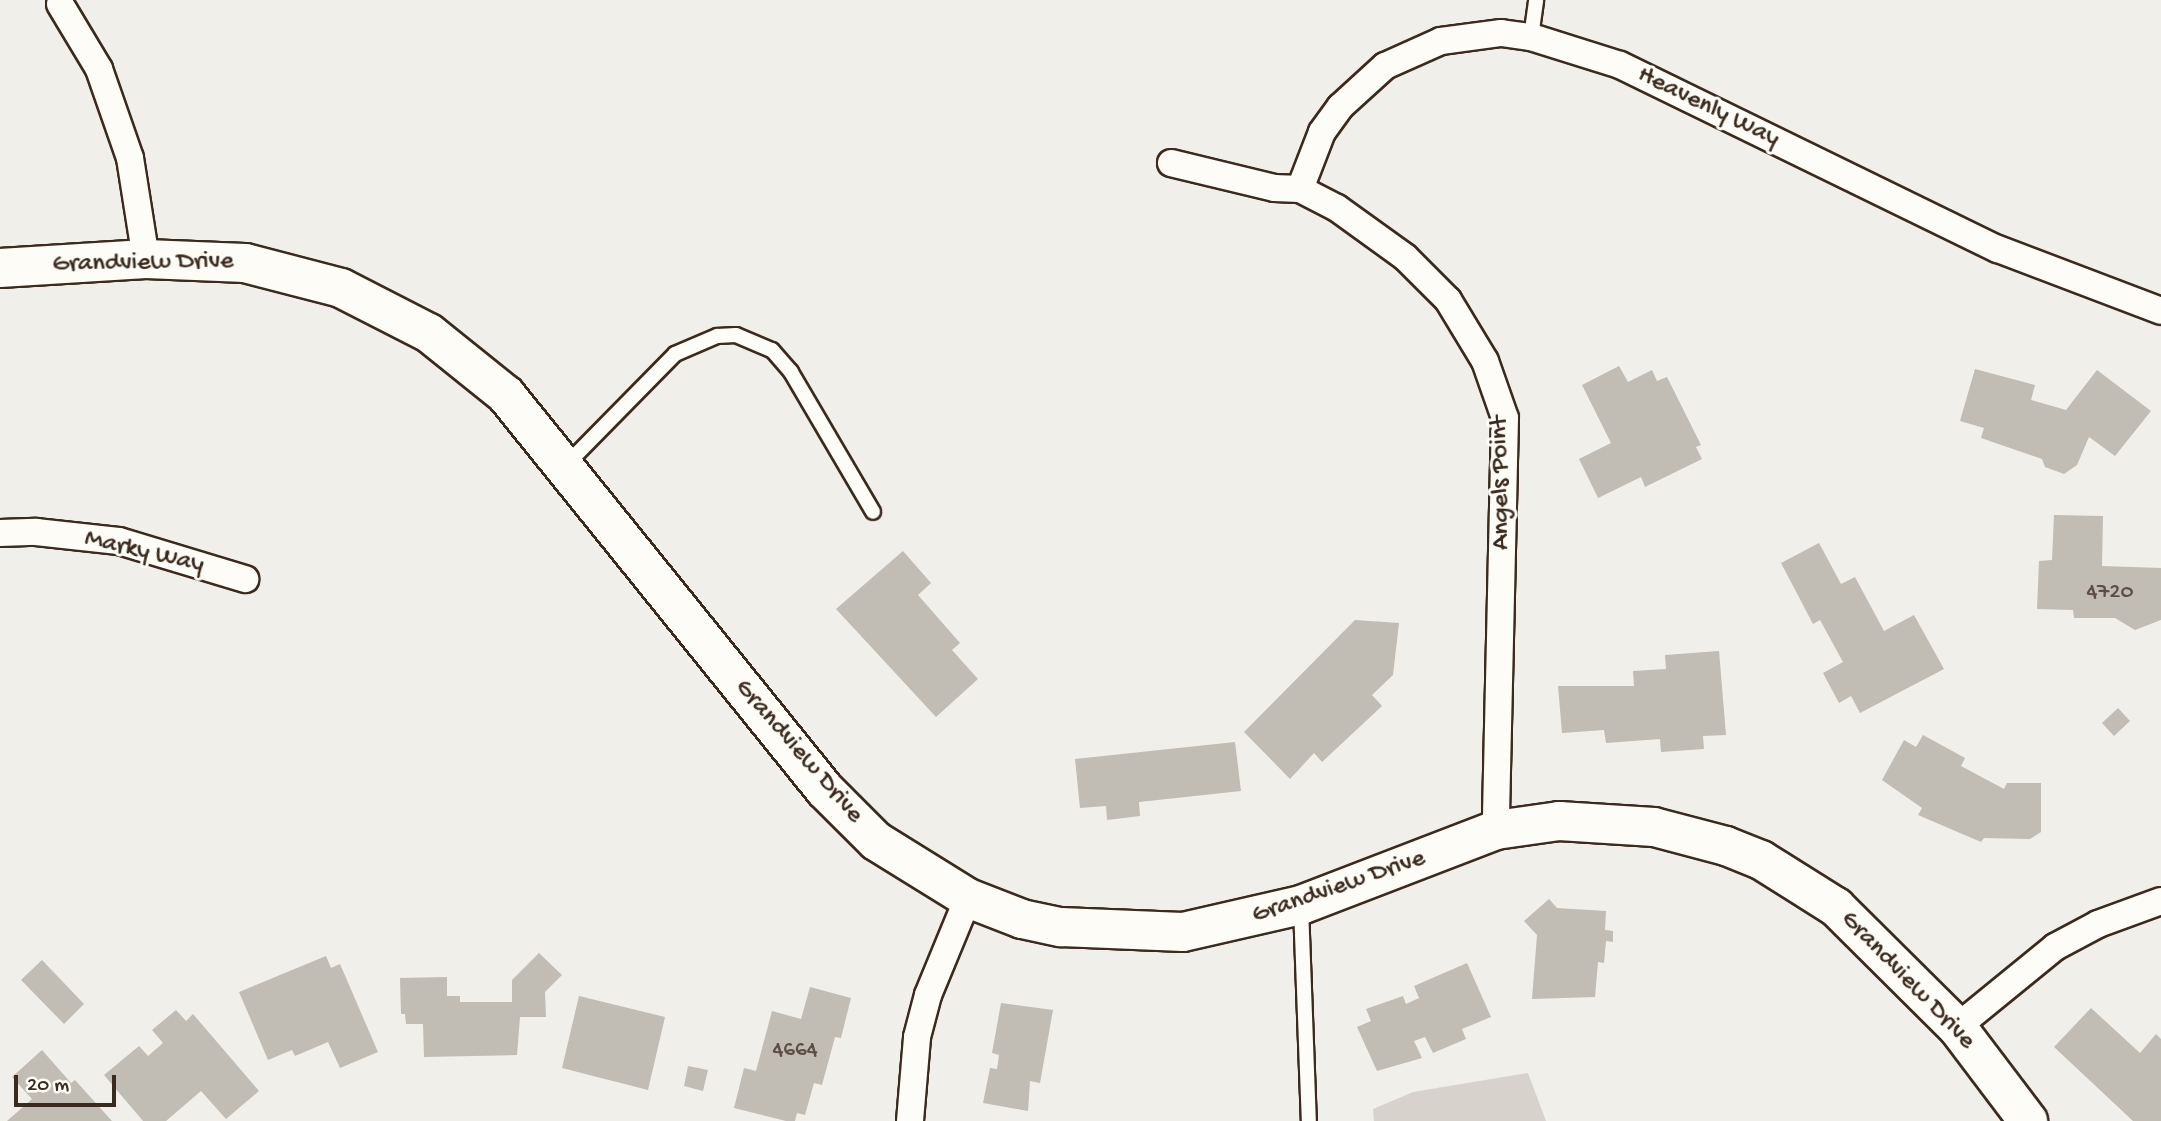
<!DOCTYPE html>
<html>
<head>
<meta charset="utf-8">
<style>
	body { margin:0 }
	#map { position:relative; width:2161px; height:1121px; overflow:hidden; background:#f1efea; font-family:"Gochi Hand",sans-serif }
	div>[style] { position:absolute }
	.green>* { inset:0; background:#d7d2cc }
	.building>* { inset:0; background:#c1bcb4 }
	.roads { filter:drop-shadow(2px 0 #3b2a1e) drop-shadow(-2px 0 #3b2a1e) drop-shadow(0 2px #3b2a1e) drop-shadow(0 -2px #3b2a1e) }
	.lane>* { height:14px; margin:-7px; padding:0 7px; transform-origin:7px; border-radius:7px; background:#fdfcf7 }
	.street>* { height:26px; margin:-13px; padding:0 13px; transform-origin:13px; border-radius:13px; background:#fdfcf7 }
	.secondary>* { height:38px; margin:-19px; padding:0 19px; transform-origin:19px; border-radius:19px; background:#fdfcf7 }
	span { translate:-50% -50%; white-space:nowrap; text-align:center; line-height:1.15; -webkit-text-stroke:6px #fdfcf7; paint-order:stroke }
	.number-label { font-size:23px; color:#5c4e44 }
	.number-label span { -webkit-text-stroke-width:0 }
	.street-label { font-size:26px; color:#3b2a1e }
	.scale { position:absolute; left:14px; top:1075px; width:102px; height:32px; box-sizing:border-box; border:4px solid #3b2a1e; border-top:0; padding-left:9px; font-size:21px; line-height:24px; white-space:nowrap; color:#3b2a1e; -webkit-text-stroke:5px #fdfcf7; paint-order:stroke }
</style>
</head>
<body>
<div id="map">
	<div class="green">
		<i style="clip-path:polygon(1528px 1073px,1546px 1121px,1374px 1121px,1373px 1109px,1413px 1092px)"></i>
	</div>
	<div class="building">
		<i style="clip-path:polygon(1619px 366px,1628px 382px,1652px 370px,1657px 381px,1667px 377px,1701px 445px,1696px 447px,1702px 459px,1645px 487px,1641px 477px,1598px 498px,1579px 459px,1611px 443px,1582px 385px)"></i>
		<i style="clip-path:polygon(1975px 369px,2035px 385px,2031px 400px,2066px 410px,2097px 370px,2151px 411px,2115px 456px,2089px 437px,2077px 465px,2064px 474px,2045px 467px,2042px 459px,1981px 438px,1984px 428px,1960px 421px)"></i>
		<i style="clip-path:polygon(2054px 515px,2103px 516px,2102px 566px,2161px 568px,2161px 620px,2135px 630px,2115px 618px,2074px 618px,2073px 610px,2037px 609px,2039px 561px,2052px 560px)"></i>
		<i style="clip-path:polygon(1819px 543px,1841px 584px,1855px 577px,1884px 631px,1914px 615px,1944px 669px,1860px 713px,1851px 696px,1839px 703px,1823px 673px,1843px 662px,1820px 620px,1813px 624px,1781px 563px)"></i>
		<i style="clip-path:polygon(903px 551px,931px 583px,918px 595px,960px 643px,952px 650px,978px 679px,936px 717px,836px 609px)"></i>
		<i style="clip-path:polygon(1355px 620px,1399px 623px,1393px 675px,1372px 695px,1382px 706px,1322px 762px,1314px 753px,1290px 779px,1244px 732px)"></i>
		<i style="clip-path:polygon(1719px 651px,1726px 735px,1703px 736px,1704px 749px,1661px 752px,1660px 739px,1606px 743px,1604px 730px,1562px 733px,1558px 686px,1634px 686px,1633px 671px,1666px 669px,1665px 655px)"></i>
		<i style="clip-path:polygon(2118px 708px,2130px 721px,2114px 736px,2102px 723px)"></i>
		<i style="clip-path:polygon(1923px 735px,1965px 758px,1961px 766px,2004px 789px,2007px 783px,2041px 783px,2041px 832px,2030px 839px,1984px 838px,1981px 842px,1918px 815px,1922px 808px,1882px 780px,1904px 740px,1916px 747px)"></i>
		<i style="clip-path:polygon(1235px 742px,1241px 791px,1139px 802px,1140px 816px,1107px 820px,1106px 806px,1080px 808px,1075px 759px)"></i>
		<i style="clip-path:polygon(1549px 899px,1557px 908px,1606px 911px,1605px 930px,1613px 931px,1613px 942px,1606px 941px,1604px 963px,1598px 962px,1595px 997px,1532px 999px,1537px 935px,1524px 921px)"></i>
		<i style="clip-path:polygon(539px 953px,562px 975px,545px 992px,546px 1017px,520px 1017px,517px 1055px,424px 1057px,423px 1024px,406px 1024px,405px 1014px,401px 1014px,400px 978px,447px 977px,447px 996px,460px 996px,460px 1002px,512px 1002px,512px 980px)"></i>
		<i style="clip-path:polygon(326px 956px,331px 968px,340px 964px,378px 1052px,340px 1068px,328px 1042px,295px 1056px,292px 1050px,268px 1060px,239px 992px)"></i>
		<i style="clip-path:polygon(42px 960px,84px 1004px,64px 1024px,21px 980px)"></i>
		<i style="clip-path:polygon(1467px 963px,1491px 1017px,1462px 1029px,1466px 1039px,1433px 1053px,1425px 1037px,1414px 1041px,1422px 1058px,1377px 1071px,1357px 1027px,1371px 1021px,1366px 1009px,1403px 996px,1406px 1004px,1419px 998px,1414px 986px)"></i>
		<i style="clip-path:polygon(810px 987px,851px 998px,841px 1038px,835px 1037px,822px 1085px,814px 1083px,805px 1115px,797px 1113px,795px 1121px,786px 1121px,734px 1108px,744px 1068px,756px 1071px,772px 1011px,801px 1019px)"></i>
		<i style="clip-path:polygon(579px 996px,665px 1017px,648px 1090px,562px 1068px)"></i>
		<i style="clip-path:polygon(1001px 1003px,1053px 1010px,1040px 1083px,1030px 1081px,1028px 1111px,983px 1103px,990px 1068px,997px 1069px,999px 1055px,992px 1053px)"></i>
		<i style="clip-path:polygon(2091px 1008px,2140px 1053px,2156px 1034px,2161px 1039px,2161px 1121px,2133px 1121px,2054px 1047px)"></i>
		<i style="clip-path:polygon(176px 1010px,186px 1021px,193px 1014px,259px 1091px,226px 1119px,201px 1091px,166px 1121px,143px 1121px,104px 1075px,139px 1046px,148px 1056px,163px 1043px,152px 1030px)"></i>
		<i style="clip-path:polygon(42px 1050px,71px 1083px,75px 1080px,112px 1121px,7px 1121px,32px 1099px,12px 1077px)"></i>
		<i style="clip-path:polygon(688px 1066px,708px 1070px,703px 1091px,684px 1086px)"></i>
	</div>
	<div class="roads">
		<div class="lane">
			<i style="left:1531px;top:37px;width:37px;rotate:-82deg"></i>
			<i style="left:564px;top:467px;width:158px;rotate:-45.5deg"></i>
			<i style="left:675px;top:354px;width:46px;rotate:-23.2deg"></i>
			<i style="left:717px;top:336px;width:19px;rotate:-3deg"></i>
			<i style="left:736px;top:335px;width:39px;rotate:23deg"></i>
			<i style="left:772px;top:350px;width:29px;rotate:49deg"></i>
			<i style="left:791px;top:372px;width:162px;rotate:59.6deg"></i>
			<i style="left:1301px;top:907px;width:214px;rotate:87.9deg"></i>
		</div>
		<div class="street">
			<i style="left:60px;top:4px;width:76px;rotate:59deg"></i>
			<i style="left:99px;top:69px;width:94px;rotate:70.8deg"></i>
			<i style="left:130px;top:158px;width:102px;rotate:81deg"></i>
			<i style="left:1171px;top:163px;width:106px;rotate:13.6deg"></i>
			<i style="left:1274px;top:188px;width:26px;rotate:2deg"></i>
			<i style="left:1300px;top:189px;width:42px;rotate:27.2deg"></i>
			<i style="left:1337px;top:208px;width:84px;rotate:35.8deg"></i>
			<i style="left:1405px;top:257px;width:61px;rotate:45deg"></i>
			<i style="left:1448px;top:300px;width:71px;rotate:58.8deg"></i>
			<i style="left:1485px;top:361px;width:60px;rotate:70.7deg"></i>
			<i style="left:1505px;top:418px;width:412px;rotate:91.3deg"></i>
			<i style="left:1300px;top:189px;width:61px;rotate:-68.9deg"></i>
			<i style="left:1322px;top:132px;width:31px;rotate:-54deg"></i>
			<i style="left:1340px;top:107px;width:61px;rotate:-42.3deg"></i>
			<i style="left:1385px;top:66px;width:61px;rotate:-24.1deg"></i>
			<i style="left:1441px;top:41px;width:61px;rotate:-7.6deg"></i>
			<i style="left:1501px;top:33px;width:30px;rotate:8deg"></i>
			<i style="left:1531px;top:37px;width:93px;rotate:17.5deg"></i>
			<i style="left:1620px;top:65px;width:420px;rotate:26deg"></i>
			<i style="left:1998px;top:249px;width:174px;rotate:20.8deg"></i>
			<i style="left:0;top:533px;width:36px;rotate:-2deg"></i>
			<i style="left:36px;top:532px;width:83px;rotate:6.2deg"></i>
			<i style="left:119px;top:541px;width:132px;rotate:16.8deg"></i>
			<i style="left:1957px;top:1027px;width:127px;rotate:-39.2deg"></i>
			<i style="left:2055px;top:947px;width:49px;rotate:-28.1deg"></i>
			<i style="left:2098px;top:924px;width:67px;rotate:-20.1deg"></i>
			<i style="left:910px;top:1121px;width:84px;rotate:-85.2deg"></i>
			<i style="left:917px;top:1037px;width:43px;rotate:-75.3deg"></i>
			<i style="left:928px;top:995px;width:105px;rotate:-67.6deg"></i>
		</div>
		<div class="secondary">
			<i style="left:0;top:268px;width:146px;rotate:-3.5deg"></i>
			<i style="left:146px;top:259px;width:99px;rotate:2.3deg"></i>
			<i style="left:245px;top:263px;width:99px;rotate:14.6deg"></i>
			<i style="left:341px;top:288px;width:99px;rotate:27.1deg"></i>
			<i style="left:429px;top:333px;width:99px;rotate:38.8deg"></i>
			<i style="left:506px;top:395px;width:508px;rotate:51.08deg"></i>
			<i style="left:825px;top:790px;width:72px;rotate:45deg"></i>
			<i style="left:876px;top:841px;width:108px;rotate:31.8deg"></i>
			<i style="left:968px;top:898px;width:58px;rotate:21.3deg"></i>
			<i style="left:1022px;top:919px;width:40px;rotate:12deg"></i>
			<i style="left:1061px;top:927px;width:122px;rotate:2.3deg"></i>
			<i style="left:1183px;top:932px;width:121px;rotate:-12.9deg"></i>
			<i style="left:1301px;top:905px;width:209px;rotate:-21deg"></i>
			<i style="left:1496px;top:830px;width:64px;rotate:-8.1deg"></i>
			<i style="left:1559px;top:821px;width:95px;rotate:3.6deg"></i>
			<i style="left:1654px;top:827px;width:74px;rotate:14.8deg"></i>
			<i style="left:1726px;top:846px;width:38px;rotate:22deg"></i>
			<i style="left:1761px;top:860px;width:89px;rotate:32.1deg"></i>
			<i style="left:1836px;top:907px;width:170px;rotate:44.8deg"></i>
			<i style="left:1957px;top:1027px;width:118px;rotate:52.9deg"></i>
		</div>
	</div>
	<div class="number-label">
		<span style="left:2110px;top:593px">4720</span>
		<span style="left:795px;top:1051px">4664</span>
	</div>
	<div class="street-label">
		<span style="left:1708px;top:108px;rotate:26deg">Heavenly Way</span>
		<span style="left:143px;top:264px;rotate:-1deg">Grandview Drive</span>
		<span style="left:1502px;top:483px;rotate:-91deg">Angels Point</span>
		<span style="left:144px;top:553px;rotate:13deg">Marky Way</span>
		<span style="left:798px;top:752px;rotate:49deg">Grandview Drive</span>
		<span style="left:1339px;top:888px;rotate:-19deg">Grandview Drive</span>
		<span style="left:1907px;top:981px;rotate:46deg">Grandview Drive</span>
	</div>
	<div class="scale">20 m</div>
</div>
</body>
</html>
